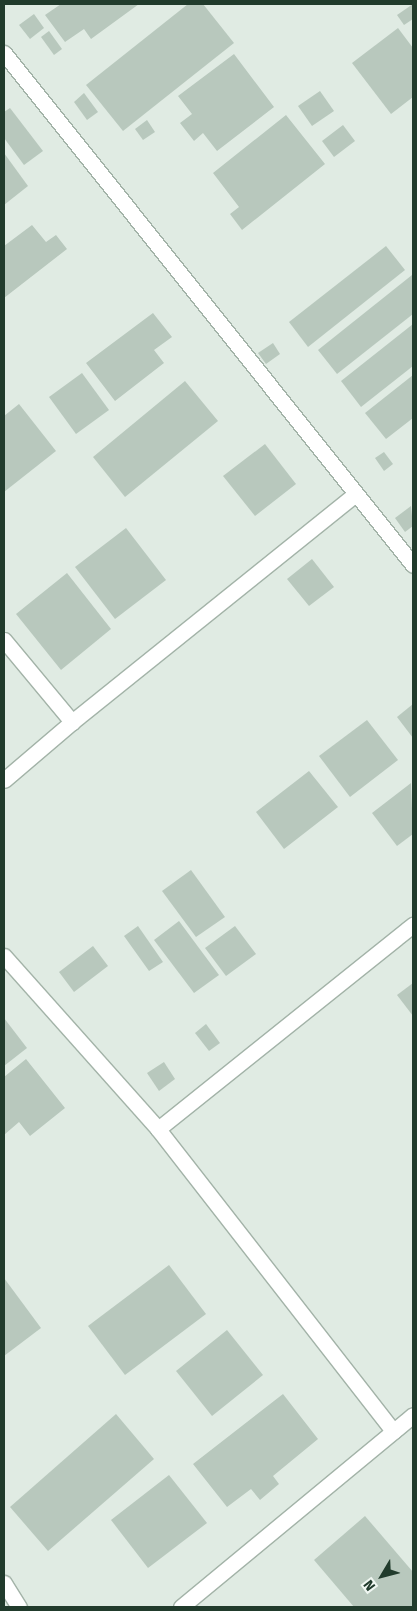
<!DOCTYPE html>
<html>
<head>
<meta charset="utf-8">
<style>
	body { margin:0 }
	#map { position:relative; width:417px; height:1611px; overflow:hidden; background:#e0ebe3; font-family:"Fira Sans",sans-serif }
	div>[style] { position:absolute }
	.building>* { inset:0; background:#b8c8bd }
	.roads { filter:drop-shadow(1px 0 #a3b3a8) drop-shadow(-1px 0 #a3b3a8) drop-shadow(0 1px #a3b3a8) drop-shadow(0 -1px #a3b3a8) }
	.minor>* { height:15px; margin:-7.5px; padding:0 7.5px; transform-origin:7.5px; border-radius:7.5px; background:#fff }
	span { translate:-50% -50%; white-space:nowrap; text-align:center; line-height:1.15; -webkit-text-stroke:4px #f0f7f2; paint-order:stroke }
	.frame { position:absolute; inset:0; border:5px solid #213b2c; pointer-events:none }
	.north { position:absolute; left:357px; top:1551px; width:50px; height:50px; -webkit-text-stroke:4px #f0f7f2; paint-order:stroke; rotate:233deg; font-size:14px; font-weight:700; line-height:20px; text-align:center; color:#213b2c }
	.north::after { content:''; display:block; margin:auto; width:18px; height:22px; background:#213b2c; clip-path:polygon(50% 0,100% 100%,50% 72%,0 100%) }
</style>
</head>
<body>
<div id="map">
	<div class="building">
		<i style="clip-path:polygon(61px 4px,139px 4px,91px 39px,84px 29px,65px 42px,45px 15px)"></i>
		<i style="clip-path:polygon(188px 4px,203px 4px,234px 43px,123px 131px,86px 85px)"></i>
		<i style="clip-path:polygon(413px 4px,413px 19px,404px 25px,397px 15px)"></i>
		<i style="clip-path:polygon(34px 14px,44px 28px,30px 39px,19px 25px)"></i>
		<i style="clip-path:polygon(398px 28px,413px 48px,413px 97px,391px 114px,352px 63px)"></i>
		<i style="clip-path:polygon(49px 31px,62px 49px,54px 55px,41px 37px)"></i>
		<i style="clip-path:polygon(234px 54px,274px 107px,217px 151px,203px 133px,194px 141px,180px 123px,192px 114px,178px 96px)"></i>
		<i style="clip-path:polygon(320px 91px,334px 111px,312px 126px,298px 106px)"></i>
		<i style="clip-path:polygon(84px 93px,98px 112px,87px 120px,74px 102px)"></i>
		<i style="clip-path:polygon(10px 108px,43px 151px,24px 165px,4px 138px,4px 112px)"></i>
		<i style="clip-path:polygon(286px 115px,325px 164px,242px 230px,230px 214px,239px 207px,213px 173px)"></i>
		<i style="clip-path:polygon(147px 120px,155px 132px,143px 140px,135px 129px)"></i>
		<i style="clip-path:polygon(343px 125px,355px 141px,334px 157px,322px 141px)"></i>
		<i style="clip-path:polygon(4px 153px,28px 186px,4px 205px)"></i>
		<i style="clip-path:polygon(32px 225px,46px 242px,56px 235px,67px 249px,4px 298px,4px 246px)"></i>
		<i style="clip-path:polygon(386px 246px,405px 270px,308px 347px,289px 322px)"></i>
		<i style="clip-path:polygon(412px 275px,413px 314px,337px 374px,318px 350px)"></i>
		<i style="clip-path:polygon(153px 313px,172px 337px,154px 350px,164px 363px,115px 401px,86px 363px)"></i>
		<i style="clip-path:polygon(413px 324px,413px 366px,361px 407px,341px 381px)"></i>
		<i style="clip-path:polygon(273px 343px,280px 354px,266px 364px,258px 353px)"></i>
		<i style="clip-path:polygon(82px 373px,109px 410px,76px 434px,49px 397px)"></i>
		<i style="clip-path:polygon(413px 375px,413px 418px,386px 439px,365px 413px)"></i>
		<i style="clip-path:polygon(185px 381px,218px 421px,125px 497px,93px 457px)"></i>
		<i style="clip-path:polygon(19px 404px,56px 451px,4px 492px,4px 416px)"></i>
		<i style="clip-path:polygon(265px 444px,296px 484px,255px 516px,223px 476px)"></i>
		<i style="clip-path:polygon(384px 452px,393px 464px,384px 471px,375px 458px)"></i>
		<i style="clip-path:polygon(411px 506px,413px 526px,405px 532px,395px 518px)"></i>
		<i style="clip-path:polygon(126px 528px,166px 580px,115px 619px,75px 567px)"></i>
		<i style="clip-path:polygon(312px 559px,334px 587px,309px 606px,287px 579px)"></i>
		<i style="clip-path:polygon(67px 573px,111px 629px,61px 670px,16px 614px)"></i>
		<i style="clip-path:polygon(413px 704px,413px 738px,397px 717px)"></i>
		<i style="clip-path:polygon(367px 720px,398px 760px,350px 797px,319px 756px)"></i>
		<i style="clip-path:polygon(309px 771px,338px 807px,284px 849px,256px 812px)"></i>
		<i style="clip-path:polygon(411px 783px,413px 834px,397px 846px,372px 813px)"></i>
		<i style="clip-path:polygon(191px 870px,225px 917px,196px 937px,162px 891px)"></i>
		<i style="clip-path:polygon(179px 921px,219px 975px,194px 993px,154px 940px)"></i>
		<i style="clip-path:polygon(138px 926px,163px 962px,149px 971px,124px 936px)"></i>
		<i style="clip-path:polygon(235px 926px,256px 954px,226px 976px,205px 948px)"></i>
		<i style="clip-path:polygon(93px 946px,108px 966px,74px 992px,59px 972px)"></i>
		<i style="clip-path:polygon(413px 983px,413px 1016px,397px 995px)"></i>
		<i style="clip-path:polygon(4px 1018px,27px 1048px,4px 1066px)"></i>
		<i style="clip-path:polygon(206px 1024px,220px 1043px,209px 1051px,195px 1033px)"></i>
		<i style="clip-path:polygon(26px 1059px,65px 1108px,30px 1136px,19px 1122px,4px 1135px,4px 1077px)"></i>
		<i style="clip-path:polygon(164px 1062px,175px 1079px,159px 1091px,147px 1073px)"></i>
		<i style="clip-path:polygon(169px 1265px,206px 1314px,125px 1375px,88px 1326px)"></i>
		<i style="clip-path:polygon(4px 1278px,41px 1328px,4px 1356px)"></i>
		<i style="clip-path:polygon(227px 1330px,263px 1375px,212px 1416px,176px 1371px)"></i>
		<i style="clip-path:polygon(283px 1394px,318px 1439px,273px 1476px,279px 1484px,260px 1500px,251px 1489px,227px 1507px,193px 1464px)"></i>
		<i style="clip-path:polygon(116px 1414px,154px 1459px,48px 1551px,10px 1507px)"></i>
		<i style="clip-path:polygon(169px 1475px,207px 1523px,148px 1568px,111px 1520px)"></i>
		<i style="clip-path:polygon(365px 1516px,413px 1572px,413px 1607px,354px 1607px,314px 1560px)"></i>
	</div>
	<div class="roads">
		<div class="minor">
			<i style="left:4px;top:53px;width:655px;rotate:51.38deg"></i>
			<i style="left:4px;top:640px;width:107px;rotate:50.3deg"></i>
			<i style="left:72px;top:722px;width:89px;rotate:139.5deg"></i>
			<i style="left:72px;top:722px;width:362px;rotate:-38.8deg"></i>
			<i style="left:4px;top:956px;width:232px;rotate:48.3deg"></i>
			<i style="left:158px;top:1129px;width:383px;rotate:52.1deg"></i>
			<i style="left:158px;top:1129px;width:327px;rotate:-38.7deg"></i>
			<i style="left:4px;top:1583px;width:28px;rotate:58deg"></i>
			<i style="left:181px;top:1607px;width:301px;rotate:-39.6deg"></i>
		</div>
	</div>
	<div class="frame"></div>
	<div class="north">N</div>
</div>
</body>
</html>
